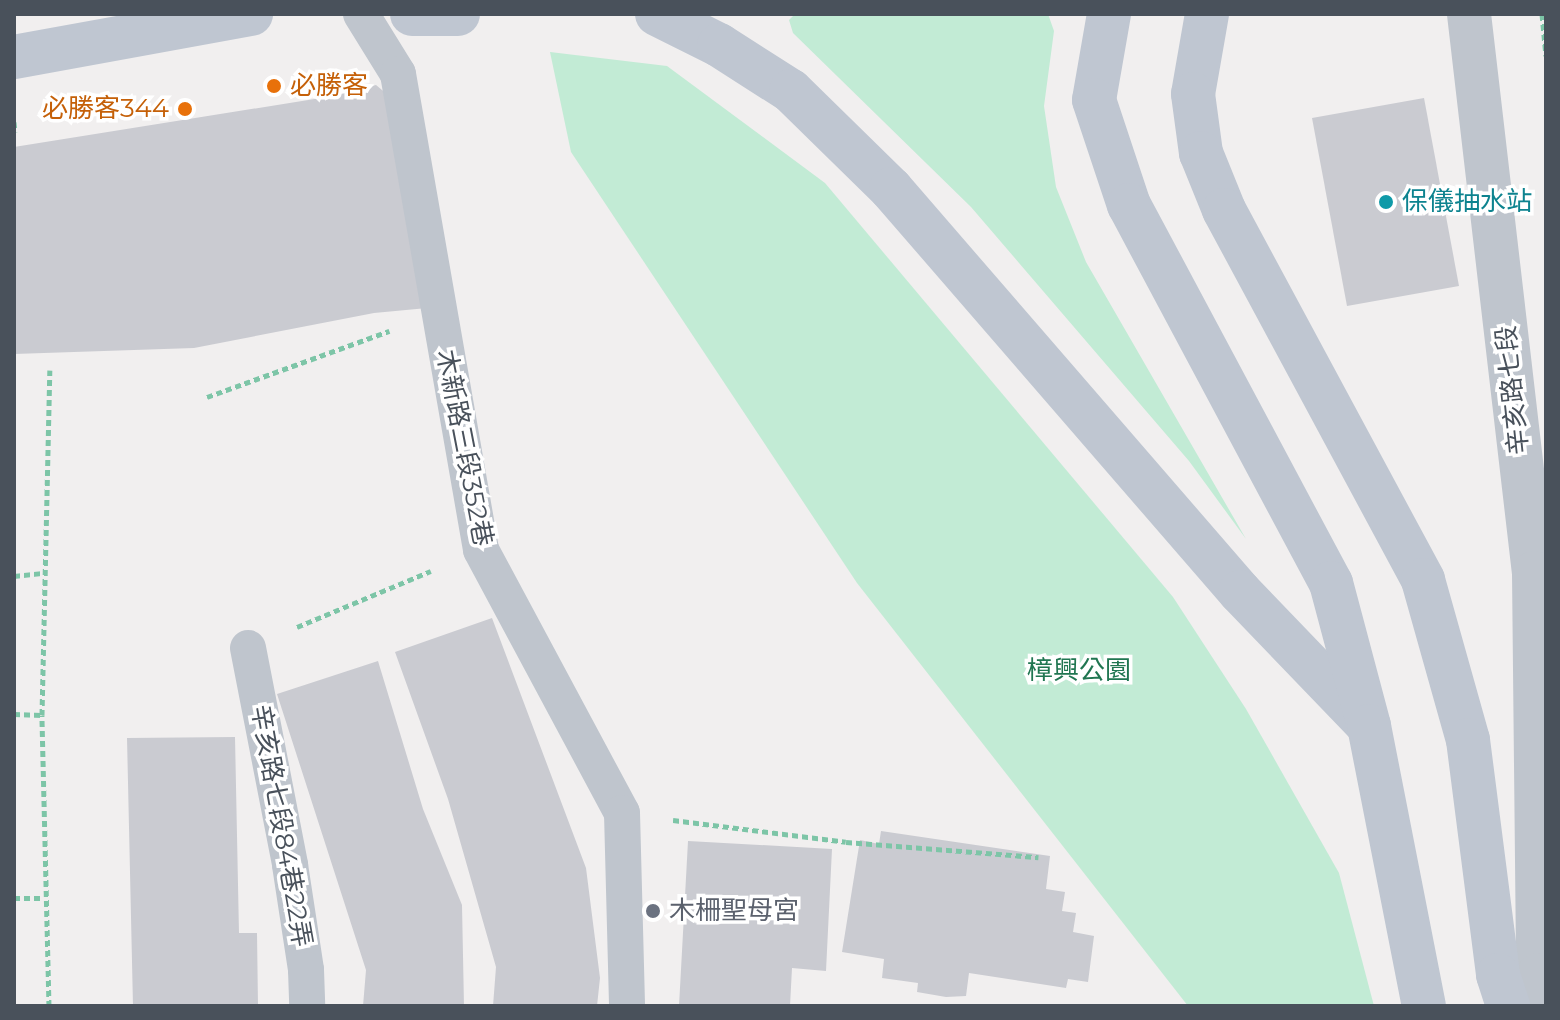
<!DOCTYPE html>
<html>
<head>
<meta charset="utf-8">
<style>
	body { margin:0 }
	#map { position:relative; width:1560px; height:1020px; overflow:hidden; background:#f1efef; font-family:Montserrat,"Noto Sans TC",sans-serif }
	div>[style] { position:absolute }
	.green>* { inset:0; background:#c2ebd5 }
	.building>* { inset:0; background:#cacbd1 }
	.path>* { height:5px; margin-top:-2.5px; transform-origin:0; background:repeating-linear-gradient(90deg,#7dc5a7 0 6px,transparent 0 10px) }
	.lane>* { height:36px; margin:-18px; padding:0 18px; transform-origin:18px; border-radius:18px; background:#bfc5cd }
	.street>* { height:44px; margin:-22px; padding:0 22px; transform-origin:22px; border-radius:22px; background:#bfc5cd }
	.secondary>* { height:44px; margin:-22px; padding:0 22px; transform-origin:22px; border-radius:22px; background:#bfc6d1 }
	.dots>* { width:22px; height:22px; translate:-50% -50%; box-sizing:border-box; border:4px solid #fff; border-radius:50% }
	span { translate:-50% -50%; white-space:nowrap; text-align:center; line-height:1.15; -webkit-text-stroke:7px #fff; paint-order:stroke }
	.food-label { font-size:26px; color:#c56008 }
	.left { translate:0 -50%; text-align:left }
	.right { translate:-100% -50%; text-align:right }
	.culture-label { font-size:26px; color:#0d838f }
	.street-label { font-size:26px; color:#49515b }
	.park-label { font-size:26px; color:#207651 }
	.worship-label { font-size:26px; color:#5b616d }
	.frame { position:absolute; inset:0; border:16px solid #49515b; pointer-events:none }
</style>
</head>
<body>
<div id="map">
	<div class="green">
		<i style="clip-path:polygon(795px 14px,1048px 14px,1054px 31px,1044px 106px,1056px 187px,1086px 262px,1246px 539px,1189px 461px,971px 207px,793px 33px,789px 20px)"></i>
		<i style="clip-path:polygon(550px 52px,667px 66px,825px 183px,1173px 597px,1246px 709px,1339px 873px,1374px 1006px,1188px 1006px,857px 583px,571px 152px)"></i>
	</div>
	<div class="building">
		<i style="clip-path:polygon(376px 85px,394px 100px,438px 307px,374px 313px,194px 348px,14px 354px,14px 147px,333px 96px)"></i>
		<i style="clip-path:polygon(1424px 98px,1459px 286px,1347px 306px,1312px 118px)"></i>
		<i style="clip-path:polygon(492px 618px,586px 868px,600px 978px,597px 1006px,493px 1006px,496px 967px,448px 799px,395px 652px)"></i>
		<i style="clip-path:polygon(378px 661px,423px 809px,462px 905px,464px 1006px,363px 1006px,366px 970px,277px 694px)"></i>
		<i style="clip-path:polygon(235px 737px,239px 933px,257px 933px,258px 1006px,133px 1006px,127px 738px)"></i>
		<i style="clip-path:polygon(881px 831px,1050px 856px,1046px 889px,1065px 892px,1062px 911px,1076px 913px,1073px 932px,1094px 936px,1088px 982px,1068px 979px,1066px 988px,969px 973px,966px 996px,946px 997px,917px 992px,918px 983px,882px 978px,884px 959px,842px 952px,860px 840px,879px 844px)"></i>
		<i style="clip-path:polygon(688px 841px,832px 849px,826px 971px,792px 968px,790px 1006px,679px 1006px)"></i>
	</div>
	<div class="path">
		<i style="left:1542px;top:14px;width:42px;rotate:84.6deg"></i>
		<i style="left:14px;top:122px;width:10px;rotate:84deg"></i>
		<i style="left:207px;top:397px;width:194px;rotate:-19.9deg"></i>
		<i style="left:14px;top:576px;width:30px;rotate:-6deg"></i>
		<i style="left:297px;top:627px;width:145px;rotate:-22.7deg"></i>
		<i style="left:14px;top:714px;width:28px;rotate:2deg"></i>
		<i style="left:673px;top:820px;width:174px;rotate:7.2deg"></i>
		<i style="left:846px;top:842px;width:193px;rotate:4.5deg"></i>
		<i style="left:14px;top:898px;width:29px"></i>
		<i style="left:49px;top:1006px;width:291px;rotate:-91.4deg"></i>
		<i style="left:42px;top:715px;width:345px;rotate:-88.7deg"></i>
	</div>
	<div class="lane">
		<i style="left:361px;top:14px;width:70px;rotate:58.3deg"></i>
		<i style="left:398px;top:74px;width:483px;rotate:80.1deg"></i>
		<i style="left:481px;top:550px;width:298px;rotate:61.8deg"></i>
		<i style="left:622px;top:813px;width:193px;rotate:88.5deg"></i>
		<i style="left:248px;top:648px;width:221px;rotate:79deg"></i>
		<i style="left:290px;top:865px;width:106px;rotate:81.3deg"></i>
		<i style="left:306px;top:970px;width:36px;rotate:88deg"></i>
	</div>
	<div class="street">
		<i style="left:1469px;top:14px;width:563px;rotate:83.37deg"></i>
		<i style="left:1534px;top:573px;width:402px;rotate:89.4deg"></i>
		<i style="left:1538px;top:975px;width:32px;rotate:106deg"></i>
	</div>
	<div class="secondary">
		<i style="left:412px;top:14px;width:46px"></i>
		<i style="left:657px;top:14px;width:69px;rotate:26.6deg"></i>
		<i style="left:719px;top:45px;width:85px;rotate:32.6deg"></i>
		<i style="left:791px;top:91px;width:140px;rotate:44.4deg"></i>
		<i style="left:891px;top:189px;width:533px;rotate:49.11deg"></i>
		<i style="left:1240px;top:592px;width:182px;rotate:46.1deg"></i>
		<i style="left:1109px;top:14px;width:87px;rotate:99.9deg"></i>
		<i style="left:1094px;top:100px;width:111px;rotate:71.6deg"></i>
		<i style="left:1129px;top:205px;width:429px;rotate:61.9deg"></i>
		<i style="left:1331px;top:583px;width:148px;rotate:75.1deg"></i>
		<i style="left:1369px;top:726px;width:285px;rotate:78.9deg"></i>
		<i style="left:1207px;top:14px;width:81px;rotate:99.9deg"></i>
		<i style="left:1193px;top:94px;width:60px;rotate:82.3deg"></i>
		<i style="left:1201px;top:153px;width:61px;rotate:68deg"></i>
		<i style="left:1224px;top:210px;width:420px;rotate:61.7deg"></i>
		<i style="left:1423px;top:580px;width:166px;rotate:74.3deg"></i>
		<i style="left:1468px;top:740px;width:237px;rotate:82.7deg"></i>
		<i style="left:1498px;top:975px;width:33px;rotate:72deg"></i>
		<i style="left:14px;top:57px;width:241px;rotate:-10.3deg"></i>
	</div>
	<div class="dots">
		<i style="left:274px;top:86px;background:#e8710a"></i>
		<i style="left:185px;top:109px;background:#e8710a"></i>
		<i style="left:1386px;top:202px;background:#0f9aa8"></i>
		<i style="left:653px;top:911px;background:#6b7280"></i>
	</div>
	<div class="food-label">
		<span class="left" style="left:290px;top:86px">必勝客</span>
		<span class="right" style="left:169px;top:109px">必勝客344</span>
	</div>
	<div class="culture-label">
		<span class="left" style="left:1402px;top:202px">保儀抽水站</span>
	</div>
	<div class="street-label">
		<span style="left:1513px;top:390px;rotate:-96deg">辛亥路七段</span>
		<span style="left:464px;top:448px;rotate:79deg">木新路三段352巷</span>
		<span style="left:281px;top:826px;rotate:80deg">辛亥路七段84巷22弄</span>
	</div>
	<div class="park-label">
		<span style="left:1079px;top:671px">樟興公園</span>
	</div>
	<div class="worship-label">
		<span class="left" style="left:669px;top:911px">木柵聖母宮</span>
	</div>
	<div class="frame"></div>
</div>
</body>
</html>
